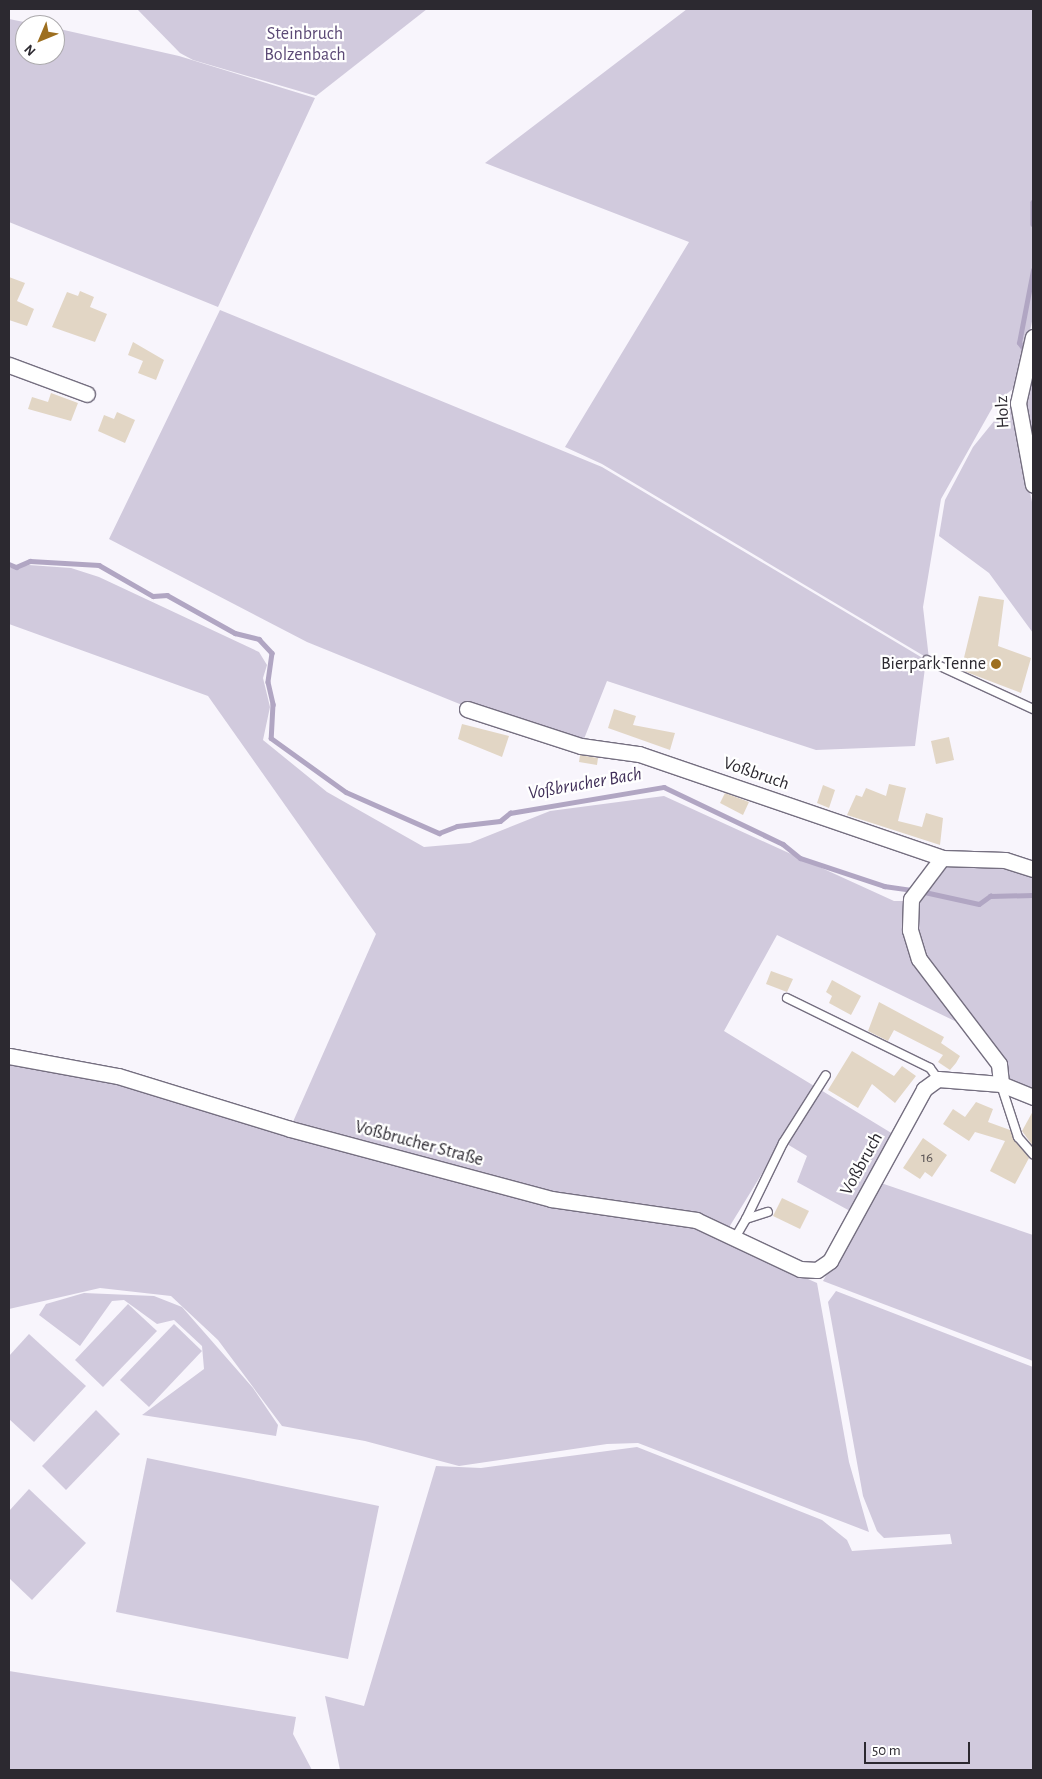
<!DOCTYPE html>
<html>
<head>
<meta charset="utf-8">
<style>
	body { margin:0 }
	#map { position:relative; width:1042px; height:1779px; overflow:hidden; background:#f8f5fc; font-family:"Alegreya Sans",sans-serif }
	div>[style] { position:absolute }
	.green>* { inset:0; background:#d1cadd }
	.stream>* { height:4.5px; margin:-2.25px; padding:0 2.25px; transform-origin:2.25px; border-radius:2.25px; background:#b1a6c3 }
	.building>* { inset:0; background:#e2d6c5 }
	.roads { filter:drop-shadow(1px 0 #756f80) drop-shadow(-1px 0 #756f80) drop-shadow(0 1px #756f80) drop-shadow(0 -1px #756f80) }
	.service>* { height:8px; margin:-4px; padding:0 4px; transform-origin:4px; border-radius:4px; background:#fff }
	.minor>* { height:15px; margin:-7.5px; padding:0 7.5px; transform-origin:7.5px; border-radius:7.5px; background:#fff }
	.dots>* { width:14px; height:14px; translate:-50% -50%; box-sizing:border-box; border:2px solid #fff; border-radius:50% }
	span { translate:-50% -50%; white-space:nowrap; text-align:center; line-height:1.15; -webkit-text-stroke:4.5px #fff; paint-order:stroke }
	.number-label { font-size:15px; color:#5a5455 }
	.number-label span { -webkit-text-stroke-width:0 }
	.park-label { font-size:18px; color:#5c4a76 }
	.street-label { font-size:18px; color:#2c2930 }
	.poi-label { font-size:18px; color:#2c2930 }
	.right { translate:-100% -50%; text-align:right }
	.water-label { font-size:19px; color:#402f58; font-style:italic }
	.frame { position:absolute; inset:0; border:10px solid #2c2930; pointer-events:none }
	.north { position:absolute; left:15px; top:15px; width:50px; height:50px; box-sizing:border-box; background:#fff; border:1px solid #aba9ac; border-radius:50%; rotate:225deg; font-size:14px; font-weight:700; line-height:20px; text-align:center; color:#2c2930 }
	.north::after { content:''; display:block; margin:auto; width:18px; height:22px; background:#9d6f20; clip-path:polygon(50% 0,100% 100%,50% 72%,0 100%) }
	.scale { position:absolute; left:864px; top:1742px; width:106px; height:22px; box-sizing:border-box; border:2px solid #2c2930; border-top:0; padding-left:6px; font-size:15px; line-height:18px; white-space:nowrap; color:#2c2930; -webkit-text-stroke:4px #fff; paint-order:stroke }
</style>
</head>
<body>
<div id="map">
	<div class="green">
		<i style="clip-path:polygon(137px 9px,427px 9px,316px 96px,193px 60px,180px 53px)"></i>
		<i style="clip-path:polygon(687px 9px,1033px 9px,1033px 317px,1018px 385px,995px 403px,941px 499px,923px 607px,929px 659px,602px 464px,565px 447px,689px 242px,485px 163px)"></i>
		<i style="clip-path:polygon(9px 19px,39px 25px,25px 25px,25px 55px,55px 55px,55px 28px,179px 56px,315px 98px,218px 307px,9px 222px)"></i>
		<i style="clip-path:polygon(220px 310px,602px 467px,926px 660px,915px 746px,816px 750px,607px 681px,582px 744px,467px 707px,307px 642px,109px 539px)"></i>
		<i style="clip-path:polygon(1033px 349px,1033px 475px,1022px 385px)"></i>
		<i style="clip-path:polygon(1013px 407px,1033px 507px,1033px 633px,989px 573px,939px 536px,945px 500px,973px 447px,1003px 410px)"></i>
		<i style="clip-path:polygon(29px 565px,71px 568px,99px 577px,259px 652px,267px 665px,263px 678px,270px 707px,263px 740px,327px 792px,424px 847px,470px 843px,550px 811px,664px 796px,894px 901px,906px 901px,904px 921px,961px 1024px,777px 935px,724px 1031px,893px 1134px,850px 1211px,797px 1182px,807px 1156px,782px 1141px,728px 1229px,544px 1192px,292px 1124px,376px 934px,208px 696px,9px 624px,9px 568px)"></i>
		<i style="clip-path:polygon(960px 862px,1033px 874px,1033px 1091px,1007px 1078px,922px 958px,913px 931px,919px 894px,944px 867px)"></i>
		<i style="clip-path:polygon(9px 1062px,87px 1075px,681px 1223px,817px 1283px,849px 1462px,869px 1532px,638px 1443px,607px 1444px,459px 1466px,365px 1441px,282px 1426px,218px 1340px,171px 1296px,100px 1288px,9px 1309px)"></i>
		<i style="clip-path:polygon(878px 1182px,1033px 1235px,1033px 1361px,823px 1281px)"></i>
		<i style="clip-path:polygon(836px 1291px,1033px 1367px,1033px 1770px,340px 1770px,325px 1696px,364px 1706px,436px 1466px,481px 1468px,637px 1447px,822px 1520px,847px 1540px,852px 1551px,952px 1544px,950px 1534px,884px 1538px,877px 1531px,863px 1496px,828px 1302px)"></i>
		<i style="clip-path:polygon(84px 1293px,154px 1296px,182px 1307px,253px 1388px,278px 1425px,276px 1436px,142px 1415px,204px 1369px,202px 1346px,174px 1320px,157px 1324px,124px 1300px,112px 1301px,80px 1346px,39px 1315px,46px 1304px)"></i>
		<i style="clip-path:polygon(128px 1304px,157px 1331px,103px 1387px,75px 1360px)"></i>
		<i style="clip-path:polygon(174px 1324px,202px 1351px,149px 1407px,120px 1380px)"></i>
		<i style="clip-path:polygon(29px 1334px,86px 1386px,34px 1442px,9px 1419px,9px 1356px)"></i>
		<i style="clip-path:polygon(96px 1410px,120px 1434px,66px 1490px,42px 1466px)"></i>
		<i style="clip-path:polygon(147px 1458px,379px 1506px,348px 1659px,116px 1612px)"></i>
		<i style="clip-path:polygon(29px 1489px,86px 1543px,32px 1600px,9px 1578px,9px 1511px)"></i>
		<i style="clip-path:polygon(9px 1671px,296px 1717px,293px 1734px,312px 1770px,9px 1770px)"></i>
	</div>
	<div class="stream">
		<i style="left:1033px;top:202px;width:22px;rotate:90deg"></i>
		<i style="left:1026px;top:352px;width:11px;rotate:-128deg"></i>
		<i style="left:1019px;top:343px;width:74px;rotate:-79.1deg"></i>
		<i style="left:9px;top:564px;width:8px;rotate:23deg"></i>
		<i style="left:16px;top:567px;width:15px;rotate:-23deg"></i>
		<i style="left:30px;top:561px;width:69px;rotate:3.3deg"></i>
		<i style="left:99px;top:565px;width:62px;rotate:29.9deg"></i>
		<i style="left:153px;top:596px;width:14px;rotate:-4deg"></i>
		<i style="left:167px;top:595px;width:78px;rotate:29.2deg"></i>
		<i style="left:235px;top:633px;width:25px;rotate:14deg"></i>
		<i style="left:259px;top:639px;width:19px;rotate:47deg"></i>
		<i style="left:272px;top:653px;width:29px;rotate:98deg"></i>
		<i style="left:268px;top:682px;width:23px;rotate:77deg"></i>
		<i style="left:273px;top:704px;width:34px;rotate:93deg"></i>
		<i style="left:271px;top:738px;width:92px;rotate:35.8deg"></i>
		<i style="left:346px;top:792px;width:102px;rotate:23.8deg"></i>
		<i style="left:439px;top:833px;width:19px;rotate:-21deg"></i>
		<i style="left:457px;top:826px;width:43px;rotate:-6.6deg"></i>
		<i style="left:500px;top:821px;width:13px;rotate:-39deg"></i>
		<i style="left:510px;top:813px;width:156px;rotate:-9.6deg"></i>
		<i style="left:664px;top:787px;width:132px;rotate:25.6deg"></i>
		<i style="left:783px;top:844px;width:22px;rotate:39deg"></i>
		<i style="left:800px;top:858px;width:89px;rotate:18.4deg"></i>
		<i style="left:884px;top:886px;width:29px;rotate:8deg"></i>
		<i style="left:920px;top:891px;width:60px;rotate:12.4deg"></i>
		<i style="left:979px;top:904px;width:14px;rotate:-36deg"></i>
		<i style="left:990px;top:896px;width:43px;rotate:-1.3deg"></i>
	</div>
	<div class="building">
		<i style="clip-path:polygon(9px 277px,25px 283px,17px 301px,34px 309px,27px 326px,9px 320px)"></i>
		<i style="clip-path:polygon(80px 291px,94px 297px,90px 307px,107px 314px,95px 342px,52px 327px,67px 292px,78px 296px)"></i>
		<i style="clip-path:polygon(133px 342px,164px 360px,156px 380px,138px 373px,143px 361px,128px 355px)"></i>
		<i style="clip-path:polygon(51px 393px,78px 403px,71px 421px,28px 409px,32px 397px,48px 402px)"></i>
		<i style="clip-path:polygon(117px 412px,135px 420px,125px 443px,98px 431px,104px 415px,114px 419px)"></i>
		<i style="clip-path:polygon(979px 596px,1004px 600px,998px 646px,1031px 658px,1021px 693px,961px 670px)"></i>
		<i style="clip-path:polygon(614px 709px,636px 716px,633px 725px,675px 733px,670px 750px,608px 728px)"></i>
		<i style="clip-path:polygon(462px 724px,509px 736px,502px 757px,458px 739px)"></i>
		<i style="clip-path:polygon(949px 737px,954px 760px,936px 764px,931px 741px)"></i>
		<i style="clip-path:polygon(580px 755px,598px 758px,597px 765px,579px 762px)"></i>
		<i style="clip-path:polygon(889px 784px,906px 788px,898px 821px,922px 827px,926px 813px,943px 818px,940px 845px,847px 815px,856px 795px,862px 797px,866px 788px,886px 796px)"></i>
		<i style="clip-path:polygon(823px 785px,835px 790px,829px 808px,817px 803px)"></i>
		<i style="clip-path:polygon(725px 793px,749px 802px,743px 815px,720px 803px)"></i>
		<i style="clip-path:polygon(771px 971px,793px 979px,787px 992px,766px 984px)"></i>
		<i style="clip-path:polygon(832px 980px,861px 996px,851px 1015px,829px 1003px,832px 996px,826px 992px)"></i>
		<i style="clip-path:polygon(879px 1002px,944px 1037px,941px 1043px,960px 1056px,956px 1063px,950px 1070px,938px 1062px,943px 1055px,894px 1030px,888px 1041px,868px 1031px)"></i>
		<i style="clip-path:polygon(852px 1051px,894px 1076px,902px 1066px,916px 1076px,895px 1103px,872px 1084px,858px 1108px,828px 1090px)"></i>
		<i style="clip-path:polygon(976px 1102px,993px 1109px,988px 1122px,1010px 1130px,1029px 1158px,1015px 1184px,990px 1171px,1005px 1141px,975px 1132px,969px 1141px,943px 1124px,953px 1109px,965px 1117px)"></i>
		<i style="clip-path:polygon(1033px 1111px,1033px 1146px,1022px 1131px)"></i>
		<i style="clip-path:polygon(923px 1138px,947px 1155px,932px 1177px,925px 1172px,920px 1179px,903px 1168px)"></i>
		<i style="clip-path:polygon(782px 1198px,809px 1211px,800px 1229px,773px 1216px)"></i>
	</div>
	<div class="roads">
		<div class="service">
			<i style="left:927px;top:660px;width:117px;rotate:24.8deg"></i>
			<i style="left:787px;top:998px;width:159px;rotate:26.1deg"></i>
			<i style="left:930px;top:1068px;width:14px;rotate:54deg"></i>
			<i style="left:1001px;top:1085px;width:55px;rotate:71.9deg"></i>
			<i style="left:1018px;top:1137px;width:23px;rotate:49deg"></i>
			<i style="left:746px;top:1219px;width:85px;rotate:-64deg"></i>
			<i style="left:783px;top:1143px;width:80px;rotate:-57.7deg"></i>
			<i style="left:735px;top:1238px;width:22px;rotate:-60deg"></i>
			<i style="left:746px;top:1219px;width:23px;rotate:-18deg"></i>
		</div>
		<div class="minor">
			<i style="left:1033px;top:337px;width:68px;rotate:102.8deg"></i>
			<i style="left:1018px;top:403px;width:83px;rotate:79.6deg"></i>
			<i style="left:9px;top:365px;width:83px;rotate:20.4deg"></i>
			<i style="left:467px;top:709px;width:120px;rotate:18deg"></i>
			<i style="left:581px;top:746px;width:59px;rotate:7.9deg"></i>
			<i style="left:639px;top:754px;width:320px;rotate:18.9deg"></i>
			<i style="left:942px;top:858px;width:63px;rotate:1.8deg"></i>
			<i style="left:1005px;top:860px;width:29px;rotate:18deg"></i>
			<i style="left:942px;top:858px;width:51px;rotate:127.1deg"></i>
			<i style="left:911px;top:899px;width:31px;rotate:92deg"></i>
			<i style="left:910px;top:930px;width:30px;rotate:73deg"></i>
			<i style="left:919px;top:959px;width:132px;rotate:52.7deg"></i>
			<i style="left:999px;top:1064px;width:20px;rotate:84deg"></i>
			<i style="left:9px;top:1056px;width:111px;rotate:10.4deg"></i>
			<i style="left:118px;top:1076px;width:180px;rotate:17.1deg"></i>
			<i style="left:290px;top:1129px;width:270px;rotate:15deg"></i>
			<i style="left:551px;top:1199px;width:147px;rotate:8.2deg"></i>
			<i style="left:696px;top:1220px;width:115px;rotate:25.2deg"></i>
			<i style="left:800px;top:1269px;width:17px;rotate:3deg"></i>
			<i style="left:817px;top:1270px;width:16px;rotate:-35deg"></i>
			<i style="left:830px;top:1261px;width:196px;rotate:-61.3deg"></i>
			<i style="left:924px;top:1089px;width:17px;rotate:-36deg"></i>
			<i style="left:938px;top:1079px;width:63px;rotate:4.5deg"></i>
			<i style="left:1001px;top:1084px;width:35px;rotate:22deg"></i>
		</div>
	</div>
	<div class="dots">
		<i style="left:996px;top:664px;background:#9d6f20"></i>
	</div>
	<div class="number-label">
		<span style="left:927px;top:1158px">16</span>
	</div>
	<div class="park-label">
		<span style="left:305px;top:45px">Steinbruch<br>Bolzenbach</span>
	</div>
	<div class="street-label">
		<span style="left:1003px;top:412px;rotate:-93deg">Holz</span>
		<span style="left:756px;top:774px;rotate:19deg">Voßbruch</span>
		<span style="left:419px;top:1144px;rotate:15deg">Voßbrucher Straße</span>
		<span style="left:862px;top:1164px;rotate:-61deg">Voßbruch</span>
	</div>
	<div class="poi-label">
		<span class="right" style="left:986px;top:664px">Bierpark Tenne</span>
	</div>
	<div class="water-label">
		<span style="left:585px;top:784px;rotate:-10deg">Voßbrucher Bach</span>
	</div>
	<div class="frame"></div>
	<div class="north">N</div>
	<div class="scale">50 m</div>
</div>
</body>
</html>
